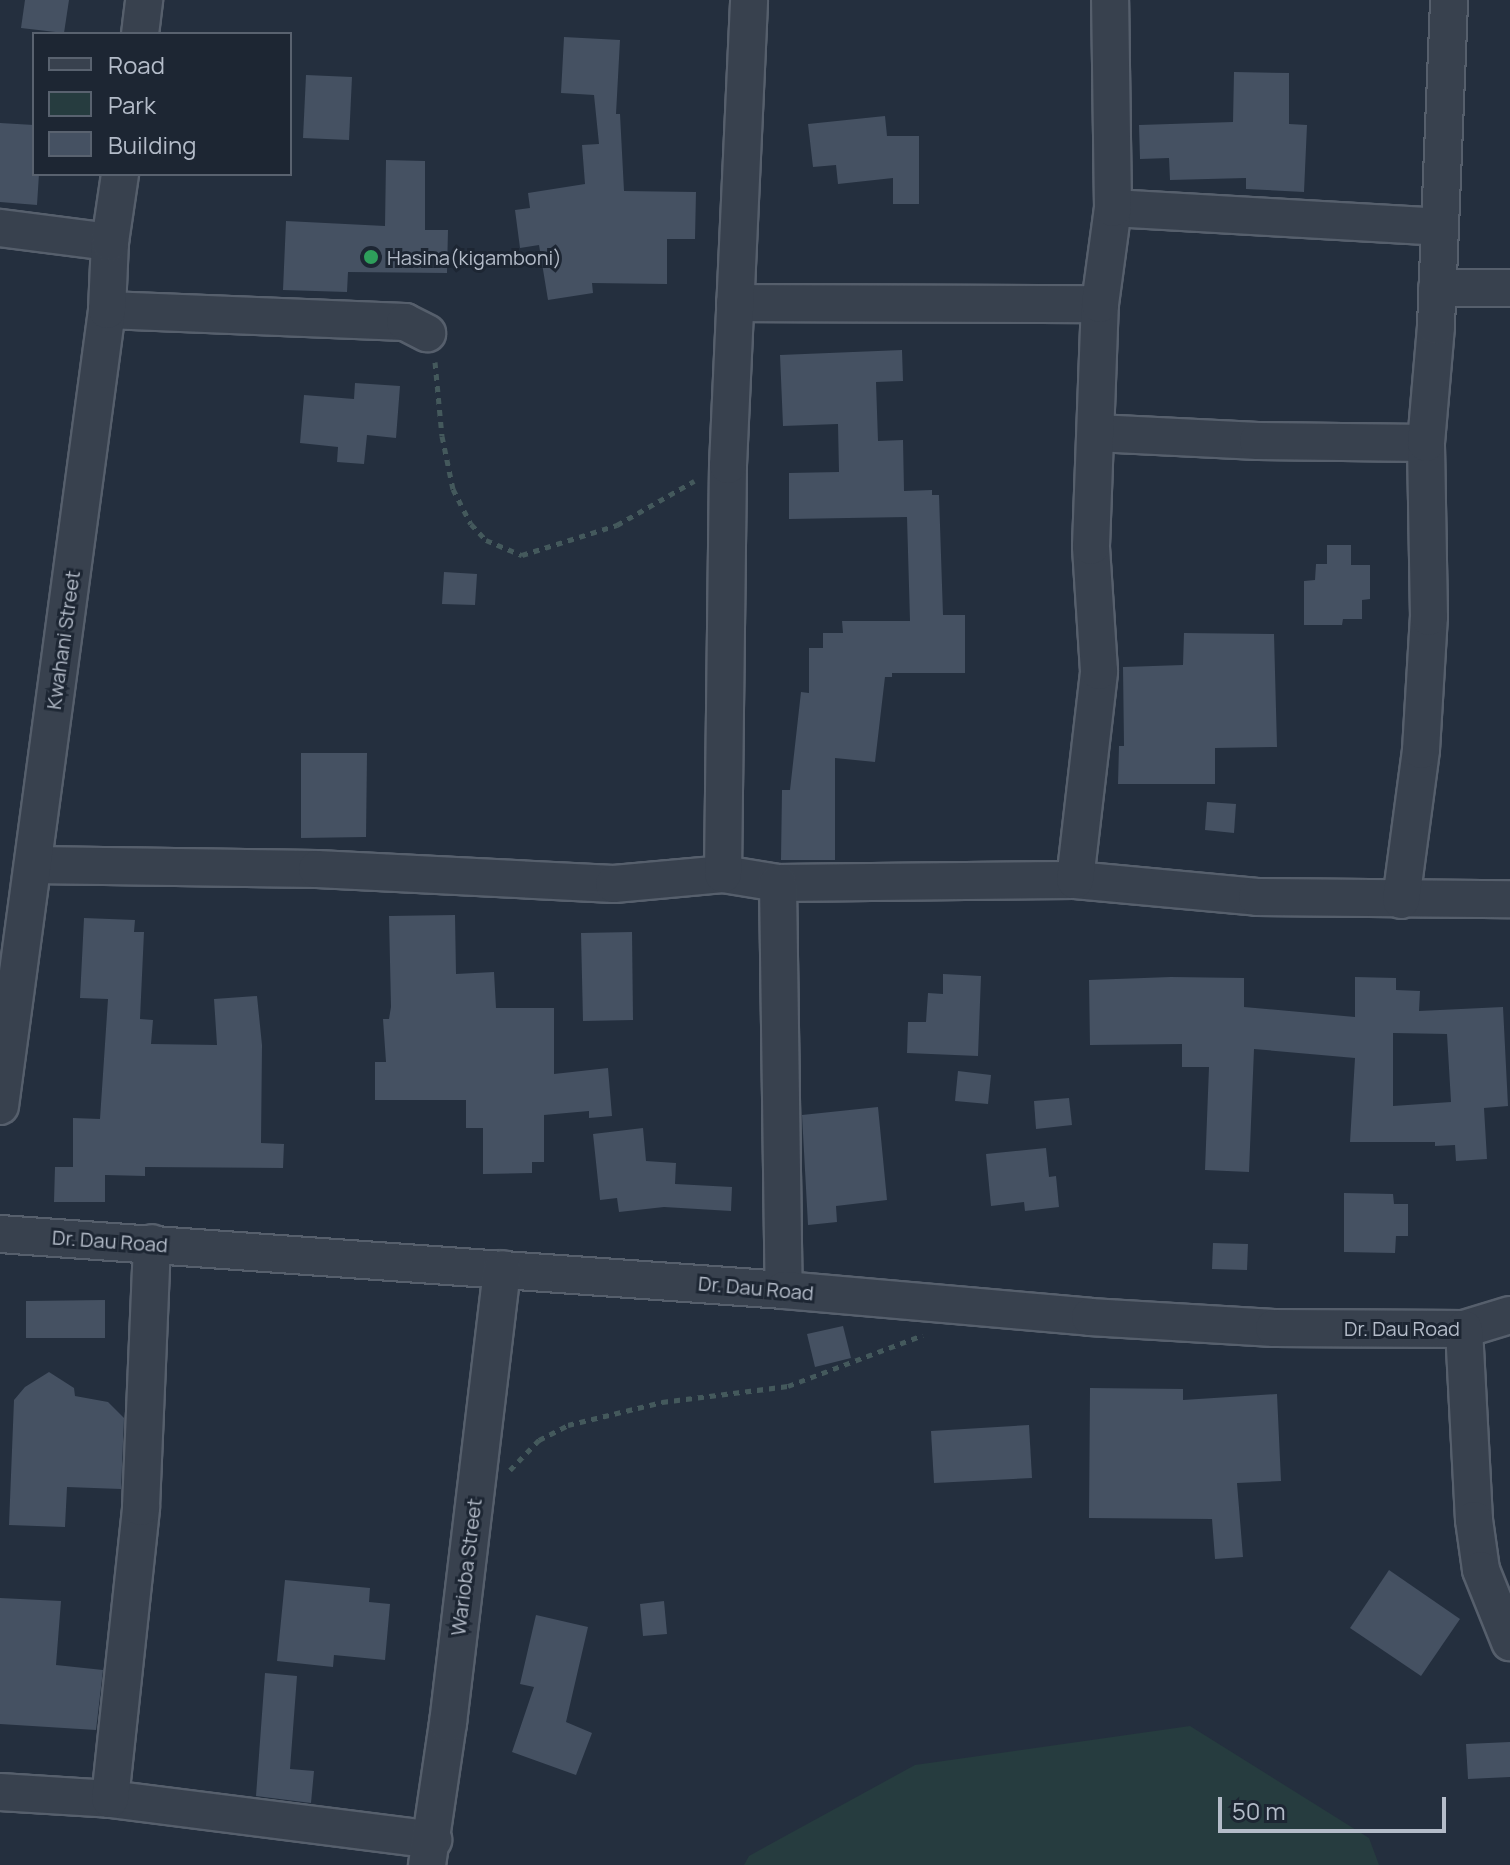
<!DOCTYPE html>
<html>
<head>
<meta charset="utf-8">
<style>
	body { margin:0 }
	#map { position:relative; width:1510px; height:1865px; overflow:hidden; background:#242f3e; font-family:Manrope,sans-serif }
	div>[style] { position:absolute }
	.green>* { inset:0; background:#263c3f }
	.building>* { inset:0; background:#455162 }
	.path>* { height:5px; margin-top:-2.5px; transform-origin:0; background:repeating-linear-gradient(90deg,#44595c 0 6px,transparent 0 12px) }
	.roads { filter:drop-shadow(2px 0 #565f6c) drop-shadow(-2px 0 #565f6c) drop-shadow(0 2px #565f6c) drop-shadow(0 -2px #565f6c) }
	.street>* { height:36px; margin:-18px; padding:0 18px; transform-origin:18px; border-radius:18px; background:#38414e }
	.dots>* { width:22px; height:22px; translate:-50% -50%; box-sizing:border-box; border:4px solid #1d2633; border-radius:50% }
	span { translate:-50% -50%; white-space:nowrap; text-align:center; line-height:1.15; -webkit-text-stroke:6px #1d2633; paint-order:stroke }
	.poi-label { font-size:20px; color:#b4bcc9 }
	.left { translate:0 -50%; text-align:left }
	.street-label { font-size:20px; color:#b4bcc9 }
	.legend { position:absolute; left:32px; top:32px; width:260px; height:144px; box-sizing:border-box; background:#1d2633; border:2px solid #59626f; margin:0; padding:10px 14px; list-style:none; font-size:24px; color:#b4bcc9 }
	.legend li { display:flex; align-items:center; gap:16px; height:40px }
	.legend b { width:40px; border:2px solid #59626f }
	.scale { position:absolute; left:1218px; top:1797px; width:228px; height:36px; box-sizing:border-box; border:4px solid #b4bcc9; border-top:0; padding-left:10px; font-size:24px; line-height:28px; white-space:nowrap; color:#b4bcc9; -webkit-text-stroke:6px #1d2633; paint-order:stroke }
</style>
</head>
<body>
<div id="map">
	<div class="green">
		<i style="clip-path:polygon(1190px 1726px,1369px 1838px,1379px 1865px,744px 1865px,749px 1856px,915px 1765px)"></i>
	</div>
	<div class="building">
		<i style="clip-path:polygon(25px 0,69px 0,64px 33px,21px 28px)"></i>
		<i style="clip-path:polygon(564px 37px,620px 40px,616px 114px,620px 114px,624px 191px,696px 192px,695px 239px,667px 239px,667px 284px,592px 283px,593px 293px,548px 300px,539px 245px,520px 248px,515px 210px,530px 208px,528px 193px,585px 184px,582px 145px,599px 144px,594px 95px,561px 93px)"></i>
		<i style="clip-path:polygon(1234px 72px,1289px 73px,1289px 124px,1307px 125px,1304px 192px,1246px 189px,1246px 178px,1170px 180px,1169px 158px,1140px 159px,1139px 125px,1233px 122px)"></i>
		<i style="clip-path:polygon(306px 75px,352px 77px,349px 140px,303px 138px)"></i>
		<i style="clip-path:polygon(885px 116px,887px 136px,919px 136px,919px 204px,893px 204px,893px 178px,838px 184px,836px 165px,813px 167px,808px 124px)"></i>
		<i style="clip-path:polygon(0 123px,34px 125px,34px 174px,39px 174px,37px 205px,0 202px)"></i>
		<i style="clip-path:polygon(386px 160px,425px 161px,425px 230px,448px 230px,447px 273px,348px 272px,347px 292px,283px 290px,286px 221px,385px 226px)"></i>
		<i style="clip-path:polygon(902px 350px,903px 381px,876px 382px,878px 441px,903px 440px,904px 491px,932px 490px,932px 495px,939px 495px,943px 615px,965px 615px,965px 673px,892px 673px,892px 677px,885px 677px,875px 762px,835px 758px,835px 860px,781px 860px,782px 790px,790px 790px,801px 692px,809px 693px,809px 648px,823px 648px,823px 633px,843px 633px,842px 621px,910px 621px,907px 517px,789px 519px,789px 473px,839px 472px,838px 424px,783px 426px,780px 355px)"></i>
		<i style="clip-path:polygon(355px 383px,400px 386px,396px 438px,367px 435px,364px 464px,337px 462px,338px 447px,300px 443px,304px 395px,354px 399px)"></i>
		<i style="clip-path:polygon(1327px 545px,1351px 545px,1351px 565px,1370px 565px,1370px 599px,1362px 600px,1362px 619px,1343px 619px,1342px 625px,1304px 625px,1304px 581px,1315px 580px,1316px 564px,1327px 564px)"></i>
		<i style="clip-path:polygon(444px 572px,477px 574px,475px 605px,442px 604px)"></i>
		<i style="clip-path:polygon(1184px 633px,1274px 634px,1277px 747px,1215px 748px,1215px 784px,1118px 784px,1119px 746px,1124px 746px,1123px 667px,1183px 665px)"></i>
		<i style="clip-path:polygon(301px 753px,367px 753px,366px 837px,301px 838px)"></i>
		<i style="clip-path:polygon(1207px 802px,1236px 804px,1234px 833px,1205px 830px)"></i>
		<i style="clip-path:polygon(455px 915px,456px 974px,494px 972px,496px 1008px,554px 1008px,554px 1074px,608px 1068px,612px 1116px,589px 1118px,589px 1111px,544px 1115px,544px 1162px,532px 1162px,532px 1173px,483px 1174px,483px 1128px,466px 1128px,466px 1100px,375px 1100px,375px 1062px,386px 1062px,383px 1019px,389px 1019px,391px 1007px,389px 916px)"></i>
		<i style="clip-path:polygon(84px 918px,135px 920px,134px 932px,144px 932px,140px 1019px,153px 1020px,151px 1044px,217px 1045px,214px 999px,257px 996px,262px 1045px,261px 1143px,284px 1144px,283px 1168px,145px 1167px,145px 1176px,105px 1175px,105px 1202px,54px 1202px,55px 1167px,73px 1167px,73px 1118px,100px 1119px,108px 999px,80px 998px)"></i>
		<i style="clip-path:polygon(632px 932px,633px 1020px,583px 1021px,581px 933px)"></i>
		<i style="clip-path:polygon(943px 974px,981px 976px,978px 1056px,907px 1053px,908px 1022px,926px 1022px,928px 993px,943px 994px)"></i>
		<i style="clip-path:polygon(evenodd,1171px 977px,1244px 978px,1244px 1007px,1355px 1017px,1355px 977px,1396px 978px,1396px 990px,1420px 991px,1419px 1011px,1503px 1007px,1508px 1106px,1484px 1108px,1487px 1159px,1456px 1161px,1455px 1145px,1435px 1146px,1435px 1142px,1350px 1142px,1355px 1058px,1254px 1049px,1249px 1172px,1205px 1170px,1209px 1067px,1182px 1067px,1182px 1044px,1090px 1045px,1089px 980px,1171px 977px,1393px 1033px,1447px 1034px,1451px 1102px,1393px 1106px,1393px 1033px)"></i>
		<i style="clip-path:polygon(958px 1071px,991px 1075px,988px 1104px,955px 1101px)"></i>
		<i style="clip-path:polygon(1069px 1098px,1072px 1125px,1036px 1129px,1034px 1101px)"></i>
		<i style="clip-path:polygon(878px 1107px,887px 1200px,836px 1206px,837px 1222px,808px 1225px,802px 1115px)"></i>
		<i style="clip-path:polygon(643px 1128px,646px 1161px,676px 1163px,675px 1184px,732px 1187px,731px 1211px,664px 1207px,619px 1212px,617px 1198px,600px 1200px,593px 1134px)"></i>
		<i style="clip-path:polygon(1046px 1148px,1049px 1177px,1056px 1176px,1059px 1207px,1025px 1211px,1024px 1202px,991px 1206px,986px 1154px)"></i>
		<i style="clip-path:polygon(1344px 1193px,1393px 1194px,1394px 1204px,1408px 1204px,1408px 1236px,1396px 1236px,1395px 1253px,1344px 1252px)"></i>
		<i style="clip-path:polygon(1213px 1243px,1248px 1244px,1247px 1270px,1212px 1269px)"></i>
		<i style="clip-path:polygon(105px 1300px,105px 1338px,26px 1338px,26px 1301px)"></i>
		<i style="clip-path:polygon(843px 1326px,851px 1358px,815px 1367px,807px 1334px)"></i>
		<i style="clip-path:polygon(49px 1372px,74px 1388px,75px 1396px,108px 1402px,124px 1418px,121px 1489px,67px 1487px,65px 1527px,9px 1525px,14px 1400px,25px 1387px)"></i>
		<i style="clip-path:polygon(1090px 1388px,1183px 1389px,1183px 1400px,1277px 1394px,1281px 1481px,1237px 1483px,1243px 1557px,1215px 1559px,1212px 1519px,1089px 1518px)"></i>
		<i style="clip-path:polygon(1029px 1425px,1032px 1478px,934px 1483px,931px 1431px)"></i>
		<i style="clip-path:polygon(1389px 1570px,1460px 1619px,1421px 1676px,1350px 1628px)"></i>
		<i style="clip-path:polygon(285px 1580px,370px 1588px,369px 1602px,390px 1604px,385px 1660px,334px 1655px,333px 1667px,277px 1661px)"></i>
		<i style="clip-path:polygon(0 1598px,61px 1601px,56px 1665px,103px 1670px,96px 1730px,0 1724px)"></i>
		<i style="clip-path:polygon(664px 1601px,667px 1634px,643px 1636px,640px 1604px)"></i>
		<i style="clip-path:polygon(536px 1615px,588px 1627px,566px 1722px,592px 1733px,576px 1775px,512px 1752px,534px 1687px,520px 1684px)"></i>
		<i style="clip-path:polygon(265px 1673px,297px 1676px,290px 1769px,314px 1771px,311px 1803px,256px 1796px)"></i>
		<i style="clip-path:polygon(1510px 1742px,1510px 1777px,1468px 1779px,1466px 1744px)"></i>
	</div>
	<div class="path">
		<i style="left:435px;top:362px;width:74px;rotate:84.6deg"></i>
		<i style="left:442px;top:436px;width:54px;rotate:78.3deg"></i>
		<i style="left:453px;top:489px;width:39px;rotate:63deg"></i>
		<i style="left:471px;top:524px;width:22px;rotate:47deg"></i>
		<i style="left:486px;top:540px;width:39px;rotate:23deg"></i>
		<i style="left:522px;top:555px;width:100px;rotate:-17.5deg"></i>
		<i style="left:617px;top:525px;width:89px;rotate:-29.7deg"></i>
		<i style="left:510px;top:1470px;width:42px;rotate:-46deg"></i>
		<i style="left:539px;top:1440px;width:33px;rotate:-27deg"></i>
		<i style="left:568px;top:1425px;width:97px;rotate:-13.7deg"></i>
		<i style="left:662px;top:1402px;width:127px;rotate:-7.2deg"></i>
		<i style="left:788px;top:1386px;width:144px;rotate:-20.7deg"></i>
	</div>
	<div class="roads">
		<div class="street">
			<i style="left:140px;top:34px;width:34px;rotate:-83deg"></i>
			<i style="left:1113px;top:208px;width:326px;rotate:3.3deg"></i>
			<i style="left:0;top:228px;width:111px;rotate:7.3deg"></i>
			<i style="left:1437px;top:288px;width:73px"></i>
			<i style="left:735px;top:303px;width:365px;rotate:0.2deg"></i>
			<i style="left:107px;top:310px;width:298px;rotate:2.3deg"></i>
			<i style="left:405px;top:322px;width:25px;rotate:27deg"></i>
			<i style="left:1096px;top:433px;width:162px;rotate:2.8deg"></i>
			<i style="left:1258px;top:441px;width:168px;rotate:0.7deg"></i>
			<i style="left:33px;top:865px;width:284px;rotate:0.8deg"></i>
			<i style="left:317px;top:869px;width:297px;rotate:2.9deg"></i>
			<i style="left:614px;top:884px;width:109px;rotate:-5.2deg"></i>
			<i style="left:723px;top:874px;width:56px;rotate:9.3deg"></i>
			<i style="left:778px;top:883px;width:297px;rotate:-0.6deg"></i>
			<i style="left:1075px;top:880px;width:183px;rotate:5.3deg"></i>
			<i style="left:1257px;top:897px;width:253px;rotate:0.5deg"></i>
			<i style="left:723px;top:874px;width:409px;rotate:-89.3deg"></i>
			<i style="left:728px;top:465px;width:465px;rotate:-87.4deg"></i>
			<i style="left:1075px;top:880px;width:210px;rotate:-83.4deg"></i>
			<i style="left:1099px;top:671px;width:125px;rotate:-93.7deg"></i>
			<i style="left:1091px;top:546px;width:242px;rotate:-87.9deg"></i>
			<i style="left:1100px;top:304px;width:97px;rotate:-82.3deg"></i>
			<i style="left:1113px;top:208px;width:208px;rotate:-90.8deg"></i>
			<i style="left:778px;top:883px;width:407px;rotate:89.2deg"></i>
			<i style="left:1401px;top:900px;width:151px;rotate:-82.4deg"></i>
			<i style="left:1421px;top:750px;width:133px;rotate:-86.6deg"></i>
			<i style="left:1429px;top:617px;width:174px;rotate:-91deg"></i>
			<i style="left:1426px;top:443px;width:117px;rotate:-85.1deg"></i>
			<i style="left:1436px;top:326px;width:326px;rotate:-87.7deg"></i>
			<i style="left:0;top:1106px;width:803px;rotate:-82.34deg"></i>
			<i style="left:107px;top:310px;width:68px;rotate:-87.5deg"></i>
			<i style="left:110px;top:242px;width:69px;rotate:-81.6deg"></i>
			<i style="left:0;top:1234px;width:786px;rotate:4.09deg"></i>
			<i style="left:784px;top:1290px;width:307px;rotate:5deg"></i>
			<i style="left:1090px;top:1317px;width:184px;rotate:3.4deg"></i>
			<i style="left:1274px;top:1328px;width:190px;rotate:0.3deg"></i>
			<i style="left:1464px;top:1329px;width:48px;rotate:-16.9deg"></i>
			<i style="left:1464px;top:1329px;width:191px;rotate:87deg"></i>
			<i style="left:1474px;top:1520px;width:50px;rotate:82deg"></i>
			<i style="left:1481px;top:1570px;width:78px;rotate:68.1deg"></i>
			<i style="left:0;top:1792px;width:110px;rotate:3.6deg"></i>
			<i style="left:110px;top:1799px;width:326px;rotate:7.2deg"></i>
			<i style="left:110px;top:1799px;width:294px;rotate:-83.9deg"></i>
			<i style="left:141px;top:1507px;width:264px;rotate:-87.6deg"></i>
			<i style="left:427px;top:1865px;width:144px;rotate:-81.6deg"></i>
			<i style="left:448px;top:1723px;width:457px;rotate:-83.2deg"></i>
		</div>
	</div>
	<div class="dots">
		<i style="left:371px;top:257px;background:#2e9e5b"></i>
	</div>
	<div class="poi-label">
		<span class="left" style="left:387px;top:257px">Hasina(kigamboni)</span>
	</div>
	<div class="street-label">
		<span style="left:63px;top:640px;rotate:-82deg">Kwahani Street</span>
		<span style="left:110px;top:1241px;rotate:4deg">Dr. Dau Road</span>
		<span style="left:756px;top:1288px;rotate:5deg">Dr. Dau Road</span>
		<span style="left:1402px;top:1328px">Dr. Dau Road</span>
		<span style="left:466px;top:1567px;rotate:-83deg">Warioba Street</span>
	</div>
	<ul class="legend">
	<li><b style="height:10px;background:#38414e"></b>Road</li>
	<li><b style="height:22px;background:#263c3f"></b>Park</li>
	<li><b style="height:22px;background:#455162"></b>Building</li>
	</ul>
	<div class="scale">50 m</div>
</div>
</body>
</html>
